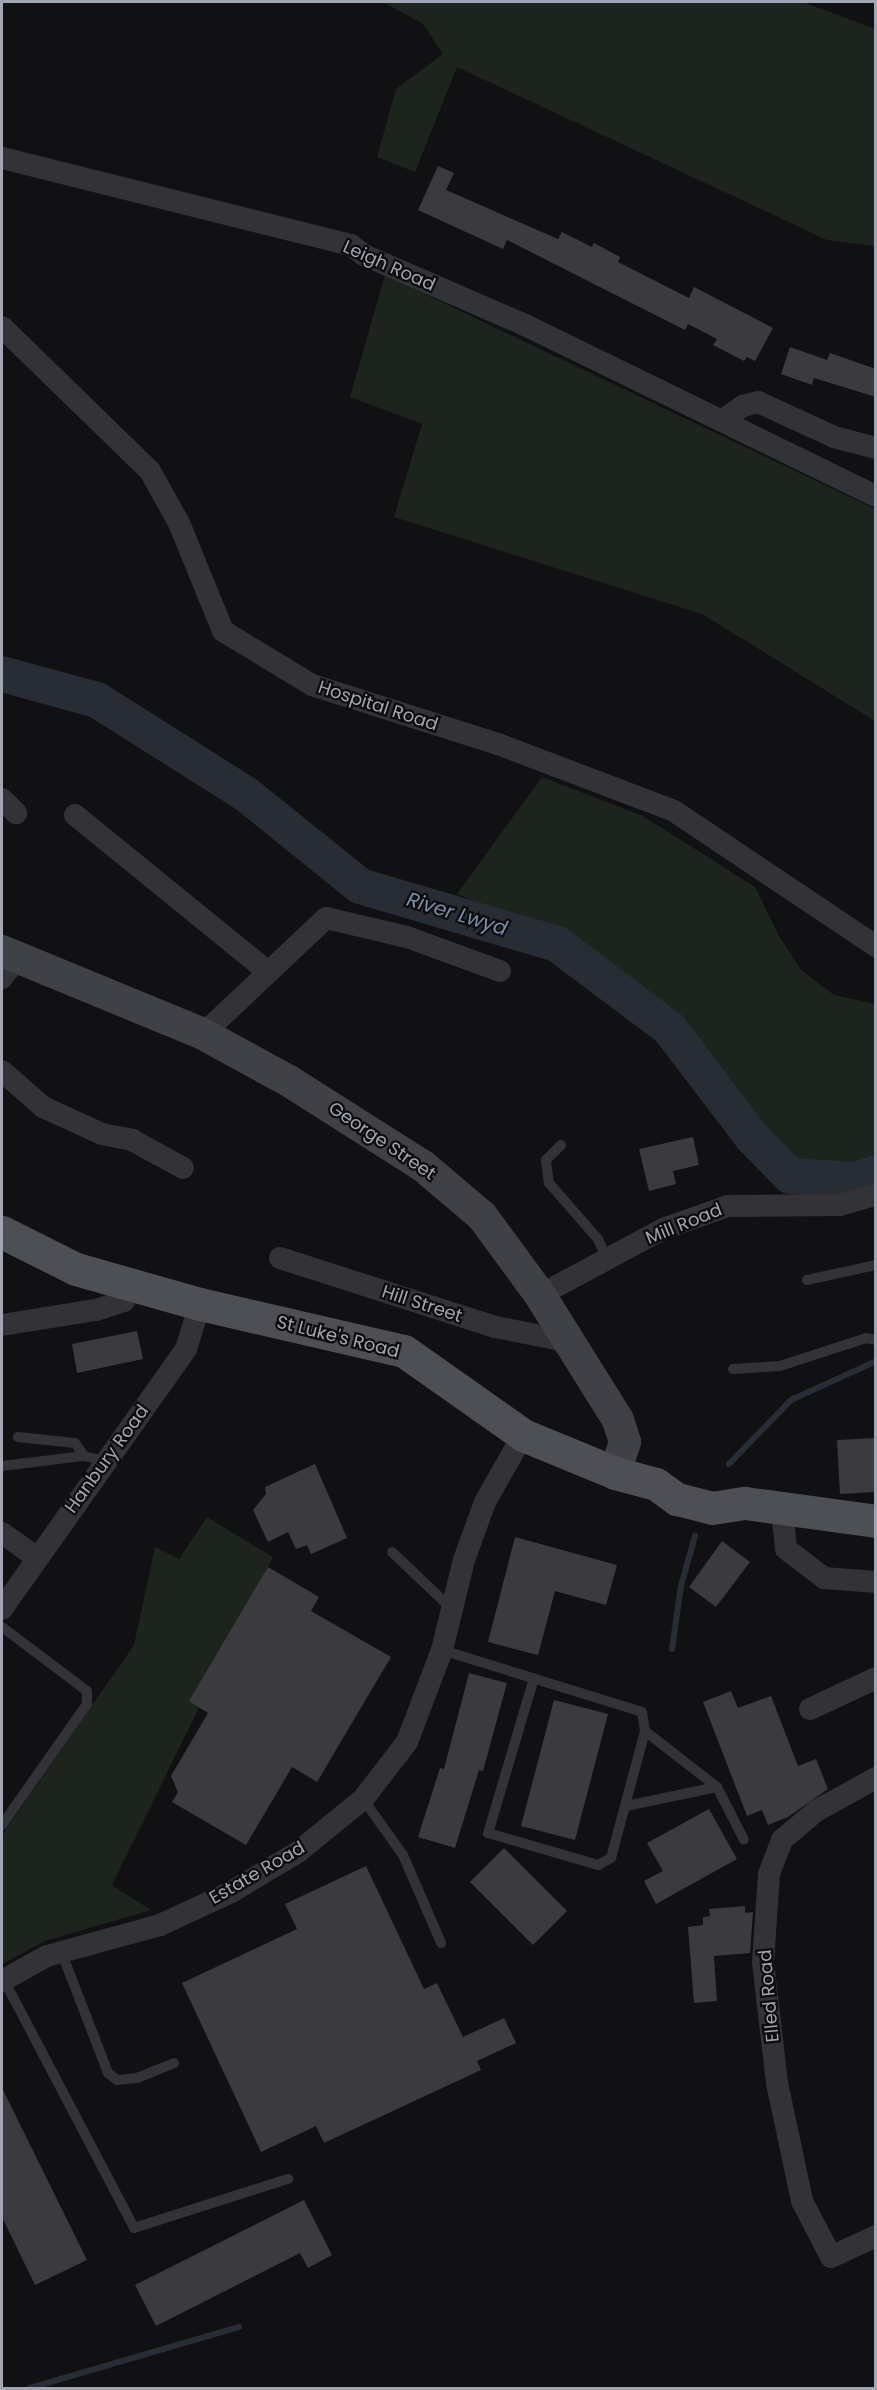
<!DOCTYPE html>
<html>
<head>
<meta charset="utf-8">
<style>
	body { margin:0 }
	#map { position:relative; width:877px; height:2390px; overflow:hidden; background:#111012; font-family:Poppins,sans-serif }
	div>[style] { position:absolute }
	.green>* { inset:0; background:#1d241e }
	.stream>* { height:6px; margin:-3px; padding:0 3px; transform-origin:3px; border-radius:3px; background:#282d35 }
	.river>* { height:36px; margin:-18px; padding:0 18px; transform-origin:18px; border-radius:18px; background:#282d35 }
	.building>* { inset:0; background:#3b3b3f }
	.service>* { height:10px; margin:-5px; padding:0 5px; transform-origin:5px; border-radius:5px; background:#323237 }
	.minor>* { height:22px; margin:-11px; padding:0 11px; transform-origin:11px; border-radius:11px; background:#323237 }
	.secondary>* { height:32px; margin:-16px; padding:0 16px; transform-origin:16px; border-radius:16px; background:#404146 }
	.primary>* { height:33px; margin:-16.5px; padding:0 16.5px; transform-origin:16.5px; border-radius:16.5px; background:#4e4f55 }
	span { translate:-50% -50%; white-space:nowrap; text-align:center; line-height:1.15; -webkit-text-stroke:4.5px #0c0c0d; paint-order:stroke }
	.street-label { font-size:18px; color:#a2a5b2 }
	.water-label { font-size:20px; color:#7a8fac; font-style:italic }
	.frame { position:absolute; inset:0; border:3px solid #a2a5b2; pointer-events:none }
</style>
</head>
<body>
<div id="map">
	<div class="green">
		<i style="clip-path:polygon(383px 2px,803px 2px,875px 29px,875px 246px,827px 240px,457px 67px,415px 172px,377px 157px,396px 89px,443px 54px,423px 24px)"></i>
		<i style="clip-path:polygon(385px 275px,875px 509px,875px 721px,702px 614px,394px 517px,422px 424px,350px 397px)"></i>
		<i style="clip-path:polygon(542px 777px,643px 816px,755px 887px,779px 936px,801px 970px,834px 995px,875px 1004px,875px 1157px,829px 1172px,794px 1164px,733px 1105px,684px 1029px,592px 949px,457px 894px)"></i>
		<i style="clip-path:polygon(207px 1517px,273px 1557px,112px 1885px,151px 1910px,45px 1941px,2px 1964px,2px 1835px,134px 1645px,155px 1547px,179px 1559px)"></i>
	</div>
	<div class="stream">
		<i style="left:729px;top:1464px;width:89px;rotate:-45.9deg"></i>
		<i style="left:791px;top:1400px;width:94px;rotate:-24.6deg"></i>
		<i style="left:672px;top:1649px;width:64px;rotate:-81.9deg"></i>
		<i style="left:681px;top:1586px;width:52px;rotate:-74.4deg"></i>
		<i style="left:30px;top:2388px;width:218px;rotate:-16.3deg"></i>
	</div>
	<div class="river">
		<i style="left:2px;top:674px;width:98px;rotate:15.3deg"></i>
		<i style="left:97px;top:700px;width:178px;rotate:32.3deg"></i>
		<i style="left:247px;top:795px;width:145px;rotate:38.8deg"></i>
		<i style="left:360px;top:886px;width:205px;rotate:16.4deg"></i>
		<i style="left:557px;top:944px;width:140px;rotate:36.9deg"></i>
		<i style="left:669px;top:1028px;width:137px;rotate:52.7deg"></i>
		<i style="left:752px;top:1137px;width:54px;rotate:45.7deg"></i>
		<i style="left:790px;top:1176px;width:66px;rotate:3.5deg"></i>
		<i style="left:856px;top:1180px;width:21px;rotate:-19deg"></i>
	</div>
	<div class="building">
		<i style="clip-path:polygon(438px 166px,454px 173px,446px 190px,558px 239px,562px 232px,592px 247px,594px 243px,620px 257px,618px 262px,689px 298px,694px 287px,773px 328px,755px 361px,747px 357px,744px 361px,713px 345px,717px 339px,688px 324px,685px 330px,507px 240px,503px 249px,418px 210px)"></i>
		<i style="clip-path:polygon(790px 347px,827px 360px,830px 353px,876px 369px,876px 397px,814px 378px,812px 385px,781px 374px)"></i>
		<i style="clip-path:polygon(693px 1137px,699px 1165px,673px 1171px,676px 1184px,649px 1191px,639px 1149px)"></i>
		<i style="clip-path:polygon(137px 1331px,143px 1359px,77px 1373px,72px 1344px)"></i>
		<i style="clip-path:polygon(876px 1438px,876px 1492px,840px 1494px,837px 1440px)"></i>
		<i style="clip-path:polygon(315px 1464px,347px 1538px,311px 1554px,307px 1545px,296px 1549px,288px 1532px,268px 1542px,253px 1510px,266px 1494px,265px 1487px)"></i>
		<i style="clip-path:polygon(515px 1537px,617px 1565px,606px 1605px,555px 1591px,538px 1655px,488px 1642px)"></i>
		<i style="clip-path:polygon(722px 1541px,750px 1562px,716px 1607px,689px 1587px)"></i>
		<i style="clip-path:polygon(268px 1567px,319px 1597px,311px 1611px,391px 1657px,317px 1782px,292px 1767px,246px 1845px,172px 1802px,178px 1792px,171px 1776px,208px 1713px,189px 1701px)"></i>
		<i style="clip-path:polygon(469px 1673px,507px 1683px,483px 1771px,479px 1770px,455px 1848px,418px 1837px,440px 1768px,444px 1769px)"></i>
		<i style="clip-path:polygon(731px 1691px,738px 1708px,771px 1696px,798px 1766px,816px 1759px,828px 1789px,788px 1817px,768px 1825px,762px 1810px,747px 1816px,703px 1702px)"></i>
		<i style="clip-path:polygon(554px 1700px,608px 1714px,575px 1840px,521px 1826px)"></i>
		<i style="clip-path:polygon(709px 1809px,737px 1859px,656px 1904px,644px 1881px,663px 1871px,647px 1843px)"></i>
		<i style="clip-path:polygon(504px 1848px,567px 1911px,533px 1945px,470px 1882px)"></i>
		<i style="clip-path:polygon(366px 1866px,424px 1989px,437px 1983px,463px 2037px,504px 2018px,516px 2043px,477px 2061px,481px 2070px,324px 2143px,316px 2126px,261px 2152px,182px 1983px,297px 1929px,285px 1904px)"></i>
		<i style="clip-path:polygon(745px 1906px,745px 1913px,753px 1912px,750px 1953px,714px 1956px,717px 2001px,694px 2003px,688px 1927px,703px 1925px,703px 1917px,710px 1916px,709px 1909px)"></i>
		<i style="clip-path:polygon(2px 2088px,87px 2260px,35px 2285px,2px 2217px)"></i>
		<i style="clip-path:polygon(304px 2200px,332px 2255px,308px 2268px,300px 2253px,156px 2326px,135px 2285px)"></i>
	</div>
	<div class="service">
		<i style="left:561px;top:1145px;width:21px;rotate:135deg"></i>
		<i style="left:546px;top:1160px;width:23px;rotate:83deg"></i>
		<i style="left:549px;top:1183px;width:74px;rotate:48.8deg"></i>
		<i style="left:598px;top:1239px;width:22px;rotate:66deg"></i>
		<i style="left:807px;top:1280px;width:71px;rotate:-12.3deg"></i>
		<i style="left:733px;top:1369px;width:47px;rotate:-3.7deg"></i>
		<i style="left:780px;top:1366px;width:90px;rotate:-18deg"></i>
		<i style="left:866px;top:1338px;width:10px;rotate:11deg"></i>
		<i style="left:18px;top:1437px;width:57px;rotate:6deg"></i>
		<i style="left:75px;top:1443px;width:16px;rotate:55deg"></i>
		<i style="left:2px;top:1466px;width:83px;rotate:-7deg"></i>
		<i style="left:84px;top:1456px;width:22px;rotate:13deg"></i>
		<i style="left:392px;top:1552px;width:81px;rotate:43.5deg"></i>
		<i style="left:2px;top:1627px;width:106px;rotate:37deg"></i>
		<i style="left:87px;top:1691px;width:13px;rotate:90deg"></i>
		<i style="left:87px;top:1704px;width:148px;rotate:125.1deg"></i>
		<i style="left:442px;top:1650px;width:209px;rotate:17.2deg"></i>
		<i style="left:642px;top:1712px;width:19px;rotate:81deg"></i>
		<i style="left:645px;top:1731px;width:91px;rotate:37.9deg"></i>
		<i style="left:717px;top:1787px;width:59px;rotate:63deg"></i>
		<i style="left:534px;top:1678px;width:162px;rotate:106.5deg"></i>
		<i style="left:488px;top:1833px;width:115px;rotate:16.2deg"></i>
		<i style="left:598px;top:1865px;width:15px;rotate:-28deg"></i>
		<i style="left:611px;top:1858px;width:131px;rotate:-75deg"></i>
		<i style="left:363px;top:1799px;width:69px;rotate:54.5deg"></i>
		<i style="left:403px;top:1855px;width:96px;rotate:66.6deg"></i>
		<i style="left:626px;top:1806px;width:93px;rotate:-11.8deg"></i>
		<i style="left:61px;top:1951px;width:131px;rotate:68.9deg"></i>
		<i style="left:108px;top:2073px;width:11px;rotate:38deg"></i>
		<i style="left:117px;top:2080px;width:20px;rotate:-6deg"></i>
		<i style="left:137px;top:2078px;width:40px;rotate:-22deg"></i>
		<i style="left:4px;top:1980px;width:280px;rotate:62.3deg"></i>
		<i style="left:134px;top:2228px;width:162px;rotate:-17.7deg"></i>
	</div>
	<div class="minor">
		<i style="left:2px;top:158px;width:360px;rotate:14deg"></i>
		<i style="left:351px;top:245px;width:16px;rotate:38deg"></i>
		<i style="left:364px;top:255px;width:176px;rotate:23.5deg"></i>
		<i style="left:525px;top:325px;width:390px;rotate:26deg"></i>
		<i style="left:2px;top:327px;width:206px;rotate:44.2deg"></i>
		<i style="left:150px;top:471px;width:60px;rotate:60.9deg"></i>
		<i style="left:179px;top:523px;width:117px;rotate:67.8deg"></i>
		<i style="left:223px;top:631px;width:104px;rotate:31.2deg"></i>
		<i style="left:312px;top:685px;width:195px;rotate:17.6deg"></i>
		<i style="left:498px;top:744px;width:188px;rotate:20.8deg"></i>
		<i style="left:674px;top:811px;width:243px;rotate:33.8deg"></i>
		<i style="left:722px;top:421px;width:26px;rotate:-36deg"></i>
		<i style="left:743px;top:406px;width:16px;rotate:-15deg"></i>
		<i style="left:758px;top:402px;width:84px;rotate:24.7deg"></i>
		<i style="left:834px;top:437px;width:43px;rotate:14.7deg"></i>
		<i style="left:2px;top:799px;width:20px;rotate:45deg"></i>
		<i style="left:75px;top:815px;width:249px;rotate:39.1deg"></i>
		<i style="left:2px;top:978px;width:25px;rotate:-53deg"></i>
		<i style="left:203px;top:1034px;width:169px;rotate:-43.3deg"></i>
		<i style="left:326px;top:918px;width:83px;rotate:13.2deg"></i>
		<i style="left:407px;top:937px;width:99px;rotate:20.1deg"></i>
		<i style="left:2px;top:1071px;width:55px;rotate:41.3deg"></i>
		<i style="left:43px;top:1107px;width:65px;rotate:24.6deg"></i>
		<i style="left:102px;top:1134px;width:31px;rotate:11deg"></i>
		<i style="left:132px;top:1140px;width:58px;rotate:28.8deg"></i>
		<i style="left:280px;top:1258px;width:226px;rotate:17.8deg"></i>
		<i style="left:495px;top:1327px;width:73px;rotate:11deg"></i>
		<i style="left:540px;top:1295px;width:140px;rotate:-28.2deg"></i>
		<i style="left:663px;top:1229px;width:69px;rotate:-19.5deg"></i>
		<i style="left:728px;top:1206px;width:112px;rotate:-0.5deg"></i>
		<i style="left:840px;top:1205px;width:37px;rotate:-16deg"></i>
		<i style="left:2px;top:1325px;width:95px;rotate:-9.1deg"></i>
		<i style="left:96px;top:1310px;width:29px;rotate:-18deg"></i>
		<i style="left:124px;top:1301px;width:18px;rotate:-61deg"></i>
		<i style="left:782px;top:1509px;width:40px;rotate:84.3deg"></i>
		<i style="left:786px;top:1549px;width:48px;rotate:37.3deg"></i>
		<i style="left:824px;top:1578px;width:52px;rotate:4.4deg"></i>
		<i style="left:2px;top:1533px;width:42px;rotate:35.2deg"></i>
		<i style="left:2px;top:1609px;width:319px;rotate:-54.7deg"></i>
		<i style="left:186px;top:1349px;width:47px;rotate:-72.7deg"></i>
		<i style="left:810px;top:1709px;width:73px;rotate:-25.2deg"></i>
		<i style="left:876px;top:1778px;width:68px;rotate:151.2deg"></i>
		<i style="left:816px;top:1811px;width:45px;rotate:139.5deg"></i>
		<i style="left:782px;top:1840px;width:36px;rotate:111deg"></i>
		<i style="left:769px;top:1874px;width:88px;rotate:93.9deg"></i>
		<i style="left:763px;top:1962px;width:122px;rotate:83.4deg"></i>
		<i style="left:777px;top:2083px;width:121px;rotate:78deg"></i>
		<i style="left:802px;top:2201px;width:63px;rotate:62.6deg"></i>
		<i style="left:831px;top:2257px;width:50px;rotate:-25deg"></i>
		<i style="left:2px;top:1981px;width:51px;rotate:-29.1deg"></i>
		<i style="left:47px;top:1956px;width:117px;rotate:-15.3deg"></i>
		<i style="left:160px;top:1925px;width:78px;rotate:-24.9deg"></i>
		<i style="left:231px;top:1892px;width:78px;rotate:-30.8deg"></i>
		<i style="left:298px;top:1852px;width:84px;rotate:-39.2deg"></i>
		<i style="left:363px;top:1799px;width:72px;rotate:-52.3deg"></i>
		<i style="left:407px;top:1742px;width:98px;rotate:-69.2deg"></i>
		<i style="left:442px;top:1650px;width:93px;rotate:-76.3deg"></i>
		<i style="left:464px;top:1560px;width:62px;rotate:-70.1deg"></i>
		<i style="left:485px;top:1502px;width:77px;rotate:-60.4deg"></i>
	</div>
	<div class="secondary">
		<i style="left:2px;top:951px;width:217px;rotate:22.4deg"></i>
		<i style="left:203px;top:1034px;width:98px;rotate:28.7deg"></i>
		<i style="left:289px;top:1081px;width:159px;rotate:32.4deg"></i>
		<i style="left:423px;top:1166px;width:77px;rotate:40.3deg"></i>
		<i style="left:482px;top:1216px;width:98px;rotate:53.7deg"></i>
		<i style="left:540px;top:1295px;width:147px;rotate:58deg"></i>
		<i style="left:618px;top:1420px;width:23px;rotate:72deg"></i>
		<i style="left:625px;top:1442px;width:33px;rotate:108deg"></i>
	</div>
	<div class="primary">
		<i style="left:2px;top:1232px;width:83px;rotate:26.6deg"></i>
		<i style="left:76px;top:1269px;width:129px;rotate:15.8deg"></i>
		<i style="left:200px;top:1304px;width:209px;rotate:13deg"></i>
		<i style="left:404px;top:1351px;width:146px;rotate:35.2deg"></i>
		<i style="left:523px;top:1435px;width:100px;rotate:22.4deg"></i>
		<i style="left:615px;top:1473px;width:42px;rotate:15deg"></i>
		<i style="left:656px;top:1484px;width:26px;rotate:36deg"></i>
		<i style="left:677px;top:1499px;width:36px;rotate:14deg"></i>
		<i style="left:712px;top:1508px;width:33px;rotate:-9deg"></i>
		<i style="left:745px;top:1503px;width:132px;rotate:7.8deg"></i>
	</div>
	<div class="street-label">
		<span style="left:389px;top:266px;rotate:24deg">Leigh Road</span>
		<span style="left:378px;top:706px;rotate:18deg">Hospital Road</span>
		<span style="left:382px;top:1141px;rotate:34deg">George Street</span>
		<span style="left:684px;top:1224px;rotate:-22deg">Mill Road</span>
		<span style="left:422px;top:1304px;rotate:18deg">Hill Street</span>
		<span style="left:338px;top:1337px;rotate:14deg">St Luke's Road</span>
		<span style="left:107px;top:1459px;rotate:-54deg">Hanbury Road</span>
		<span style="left:257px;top:1873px;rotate:-30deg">Estate Road</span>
		<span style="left:769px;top:1996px;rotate:-95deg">Elled Road</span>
	</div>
	<div class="water-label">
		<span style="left:457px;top:914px;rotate:17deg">River Lwyd</span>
	</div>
	<div class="frame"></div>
</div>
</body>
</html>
